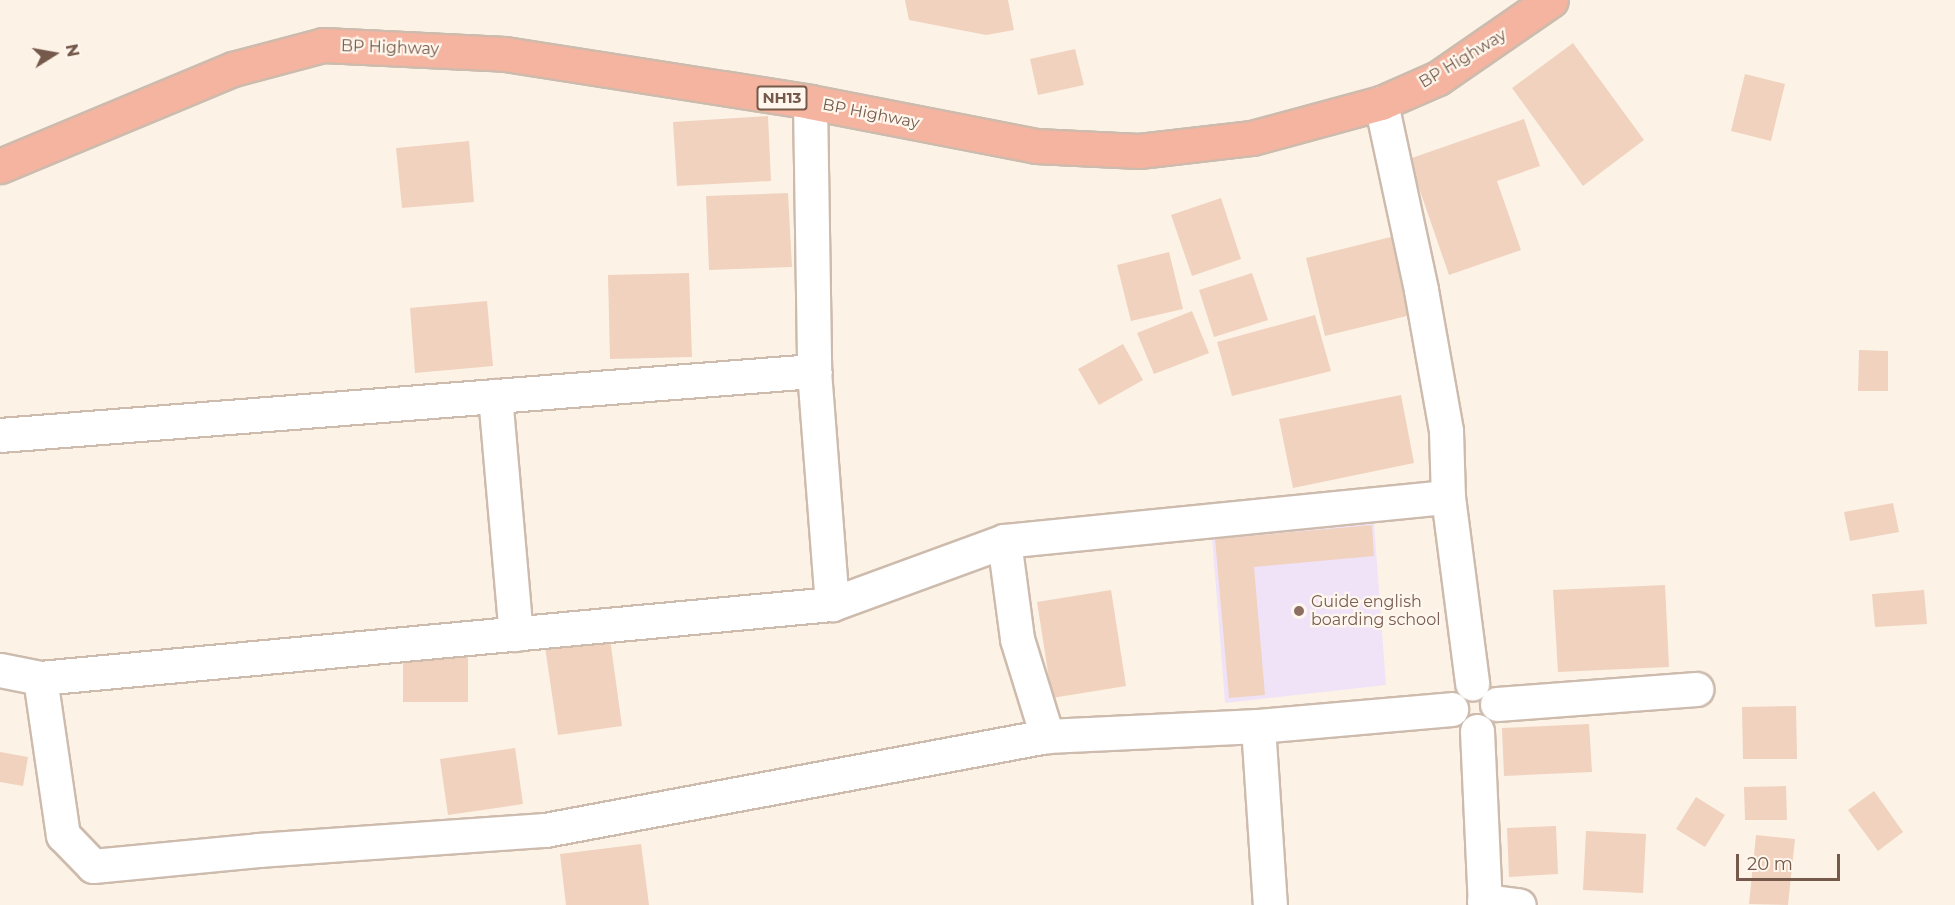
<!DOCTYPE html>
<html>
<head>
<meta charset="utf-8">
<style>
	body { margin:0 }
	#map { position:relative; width:1955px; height:905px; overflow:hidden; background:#fcf3e6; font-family:Montserrat,sans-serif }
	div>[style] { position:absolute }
	.education>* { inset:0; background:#f0e3f8 }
	.building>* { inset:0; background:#f0d2bf }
	.roads { filter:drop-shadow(2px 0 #cdbbad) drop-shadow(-2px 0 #cdbbad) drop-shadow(0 2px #cdbbad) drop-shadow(0 -2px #cdbbad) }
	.minor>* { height:33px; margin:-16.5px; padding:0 16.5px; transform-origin:16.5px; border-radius:16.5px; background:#fff }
	.highway>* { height:33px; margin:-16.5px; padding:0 16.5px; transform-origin:16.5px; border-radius:16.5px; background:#f4b49f }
	.dots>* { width:16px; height:16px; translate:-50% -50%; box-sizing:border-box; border:3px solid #fff7ed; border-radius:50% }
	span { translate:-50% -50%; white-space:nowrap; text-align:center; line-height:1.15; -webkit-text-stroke:4.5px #fff7ed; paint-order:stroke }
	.shield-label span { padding:2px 4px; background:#fff7ed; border:2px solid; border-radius:4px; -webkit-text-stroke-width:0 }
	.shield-label { font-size:15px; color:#755a4b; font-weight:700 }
	.street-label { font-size:16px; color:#755a4b }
	.education-label { font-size:16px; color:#785e54 }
	.left { translate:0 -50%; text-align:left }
	.north { position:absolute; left:24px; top:24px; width:60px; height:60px; -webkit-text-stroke:4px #fff7ed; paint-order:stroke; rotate:79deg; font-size:16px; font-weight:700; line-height:24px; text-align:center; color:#755a4b }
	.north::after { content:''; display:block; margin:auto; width:21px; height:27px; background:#755a4b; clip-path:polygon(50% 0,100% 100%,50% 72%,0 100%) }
	.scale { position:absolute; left:1736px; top:854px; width:104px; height:27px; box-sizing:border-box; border:3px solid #755a4b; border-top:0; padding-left:8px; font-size:18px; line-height:21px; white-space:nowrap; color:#755a4b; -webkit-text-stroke:4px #fff7ed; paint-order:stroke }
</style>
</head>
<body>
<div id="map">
	<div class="education">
		<i style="clip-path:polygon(1374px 523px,1386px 685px,1225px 703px,1212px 537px)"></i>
	</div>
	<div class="building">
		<i style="clip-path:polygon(905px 0,1008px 0,1014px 30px,986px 35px,909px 20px)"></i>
		<i style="clip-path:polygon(1573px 43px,1644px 140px,1583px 186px,1512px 88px)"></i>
		<i style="clip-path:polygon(1075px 49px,1084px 85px,1038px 95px,1030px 59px)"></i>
		<i style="clip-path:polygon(1745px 74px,1785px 84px,1771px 141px,1731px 131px)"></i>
		<i style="clip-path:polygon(768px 116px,771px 181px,677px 186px,673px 122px)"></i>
		<i style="clip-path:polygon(1524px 119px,1540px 166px,1497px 181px,1521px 250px,1449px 275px,1409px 159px)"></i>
		<i style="clip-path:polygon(469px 141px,474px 202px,402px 208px,396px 148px)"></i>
		<i style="clip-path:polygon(788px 193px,792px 267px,709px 270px,706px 196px)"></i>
		<i style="clip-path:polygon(1221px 198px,1241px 259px,1192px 276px,1171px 215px)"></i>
		<i style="clip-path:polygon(1399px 235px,1415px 314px,1325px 336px,1306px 258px)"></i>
		<i style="clip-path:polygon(1169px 252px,1183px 309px,1131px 321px,1117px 265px)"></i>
		<i style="clip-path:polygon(689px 273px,692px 357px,610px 359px,608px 275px)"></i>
		<i style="clip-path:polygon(1252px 273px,1268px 320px,1214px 337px,1199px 290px)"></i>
		<i style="clip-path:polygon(487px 301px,493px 366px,415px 373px,410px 308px)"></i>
		<i style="clip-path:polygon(1192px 311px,1209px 353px,1154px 374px,1137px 333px)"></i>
		<i style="clip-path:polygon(1315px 315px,1331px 371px,1232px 396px,1217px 342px)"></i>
		<i style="clip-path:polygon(1123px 344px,1143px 380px,1099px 405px,1078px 369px)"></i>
		<i style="clip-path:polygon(1859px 350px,1888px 351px,1888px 391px,1858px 391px)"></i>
		<i style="clip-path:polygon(1401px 395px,1414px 463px,1293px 488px,1279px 419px)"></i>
		<i style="clip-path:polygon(1893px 503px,1899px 532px,1850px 541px,1844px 512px)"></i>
		<i style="clip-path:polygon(1372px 525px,1374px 556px,1254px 567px,1265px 695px,1229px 698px,1215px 539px)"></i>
		<i style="clip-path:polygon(1665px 585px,1669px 667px,1558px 672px,1553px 590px)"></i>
		<i style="clip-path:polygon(1111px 590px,1126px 686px,1052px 698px,1037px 602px)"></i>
		<i style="clip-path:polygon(1924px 590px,1927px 624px,1875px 627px,1872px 594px)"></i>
		<i style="clip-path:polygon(610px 639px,622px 726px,558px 735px,545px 647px)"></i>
		<i style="clip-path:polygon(403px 651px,468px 651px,468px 702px,403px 702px)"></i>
		<i style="clip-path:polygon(1796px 706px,1797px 759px,1743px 759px,1742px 707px)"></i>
		<i style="clip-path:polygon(1589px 724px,1592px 772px,1504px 776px,1502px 728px)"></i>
		<i style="clip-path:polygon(515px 748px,523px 804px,448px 815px,440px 759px)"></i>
		<i style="clip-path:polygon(0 752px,28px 757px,23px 786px,0 782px)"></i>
		<i style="clip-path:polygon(1786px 786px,1787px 820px,1745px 820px,1744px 787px)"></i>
		<i style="clip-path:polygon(1874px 791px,1903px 832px,1878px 851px,1848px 810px)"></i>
		<i style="clip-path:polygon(1696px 797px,1725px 815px,1705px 847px,1676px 829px)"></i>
		<i style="clip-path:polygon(1556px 826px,1558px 874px,1509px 877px,1507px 828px)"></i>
		<i style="clip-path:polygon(1586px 831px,1646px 834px,1643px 893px,1583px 890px)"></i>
		<i style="clip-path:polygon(1756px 835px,1795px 839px,1788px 905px,1749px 904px)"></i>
		<i style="clip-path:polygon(641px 844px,649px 905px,566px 905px,560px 854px)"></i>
	</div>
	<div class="roads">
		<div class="minor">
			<i style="left:810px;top:102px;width:269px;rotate:89.1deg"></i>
			<i style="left:814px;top:371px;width:234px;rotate:85.6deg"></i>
			<i style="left:1381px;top:103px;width:191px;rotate:77.9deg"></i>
			<i style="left:1421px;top:290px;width:143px;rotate:79.9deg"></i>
			<i style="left:1446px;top:431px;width:66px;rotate:88.3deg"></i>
			<i style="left:1448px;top:497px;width:188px;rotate:82.6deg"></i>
			<i style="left:495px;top:396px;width:239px;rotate:85deg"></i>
			<i style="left:0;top:435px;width:817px;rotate:-4.5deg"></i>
			<i style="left:1004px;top:541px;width:99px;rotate:82.4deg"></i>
			<i style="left:1017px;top:639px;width:102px;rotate:72.8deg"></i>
			<i style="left:0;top:670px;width:41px;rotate:11.3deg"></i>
			<i style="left:40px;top:678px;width:159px;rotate:81.7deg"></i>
			<i style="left:63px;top:835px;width:43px;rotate:45.9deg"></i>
			<i style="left:93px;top:866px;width:166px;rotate:-5.5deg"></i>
			<i style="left:258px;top:850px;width:288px;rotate:-4deg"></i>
			<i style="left:545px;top:830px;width:511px;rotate:-10.61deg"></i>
			<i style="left:1047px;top:736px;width:211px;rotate:-2.7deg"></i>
			<i style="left:1258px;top:726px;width:194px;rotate:-5deg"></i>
			<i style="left:40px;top:678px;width:795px;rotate:-5.34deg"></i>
			<i style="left:832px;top:604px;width:183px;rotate:-20.1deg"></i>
			<i style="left:1004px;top:541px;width:446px;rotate:-5.7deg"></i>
			<i style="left:1497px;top:704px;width:200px;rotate:-4.3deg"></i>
			<i style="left:1258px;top:726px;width:179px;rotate:86.2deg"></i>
			<i style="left:1477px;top:731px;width:174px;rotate:87.4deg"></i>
			<i style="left:1484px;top:901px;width:35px;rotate:7deg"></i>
		</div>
		<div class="highway">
			<i style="left:0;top:166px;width:252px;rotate:-22.6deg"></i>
			<i style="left:233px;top:69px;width:93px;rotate:-14.9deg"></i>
			<i style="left:323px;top:45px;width:182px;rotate:2.8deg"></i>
			<i style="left:505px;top:54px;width:309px;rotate:8.9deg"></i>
			<i style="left:810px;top:102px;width:230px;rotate:11deg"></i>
			<i style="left:1036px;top:146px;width:103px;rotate:2.8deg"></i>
			<i style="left:1139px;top:151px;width:114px;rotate:-6.6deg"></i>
			<i style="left:1252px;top:138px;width:134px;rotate:-15.2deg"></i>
			<i style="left:1381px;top:103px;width:62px;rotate:-23.7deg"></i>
			<i style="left:1438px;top:78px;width:137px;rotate:-34.6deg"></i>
		</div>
	</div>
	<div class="dots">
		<i style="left:1299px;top:611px;background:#8d6e63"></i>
	</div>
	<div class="shield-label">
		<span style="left:782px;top:98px">NH13</span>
	</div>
	<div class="street-label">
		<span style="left:390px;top:48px;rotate:2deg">BP Highway</span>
		<span style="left:1463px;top:59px;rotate:-31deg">BP Highway</span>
		<span style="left:871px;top:114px;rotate:11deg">BP Highway</span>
	</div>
	<div class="education-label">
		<span class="left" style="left:1311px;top:611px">Guide english<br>boarding school</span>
	</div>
	<div class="north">N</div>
	<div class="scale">20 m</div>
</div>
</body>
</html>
